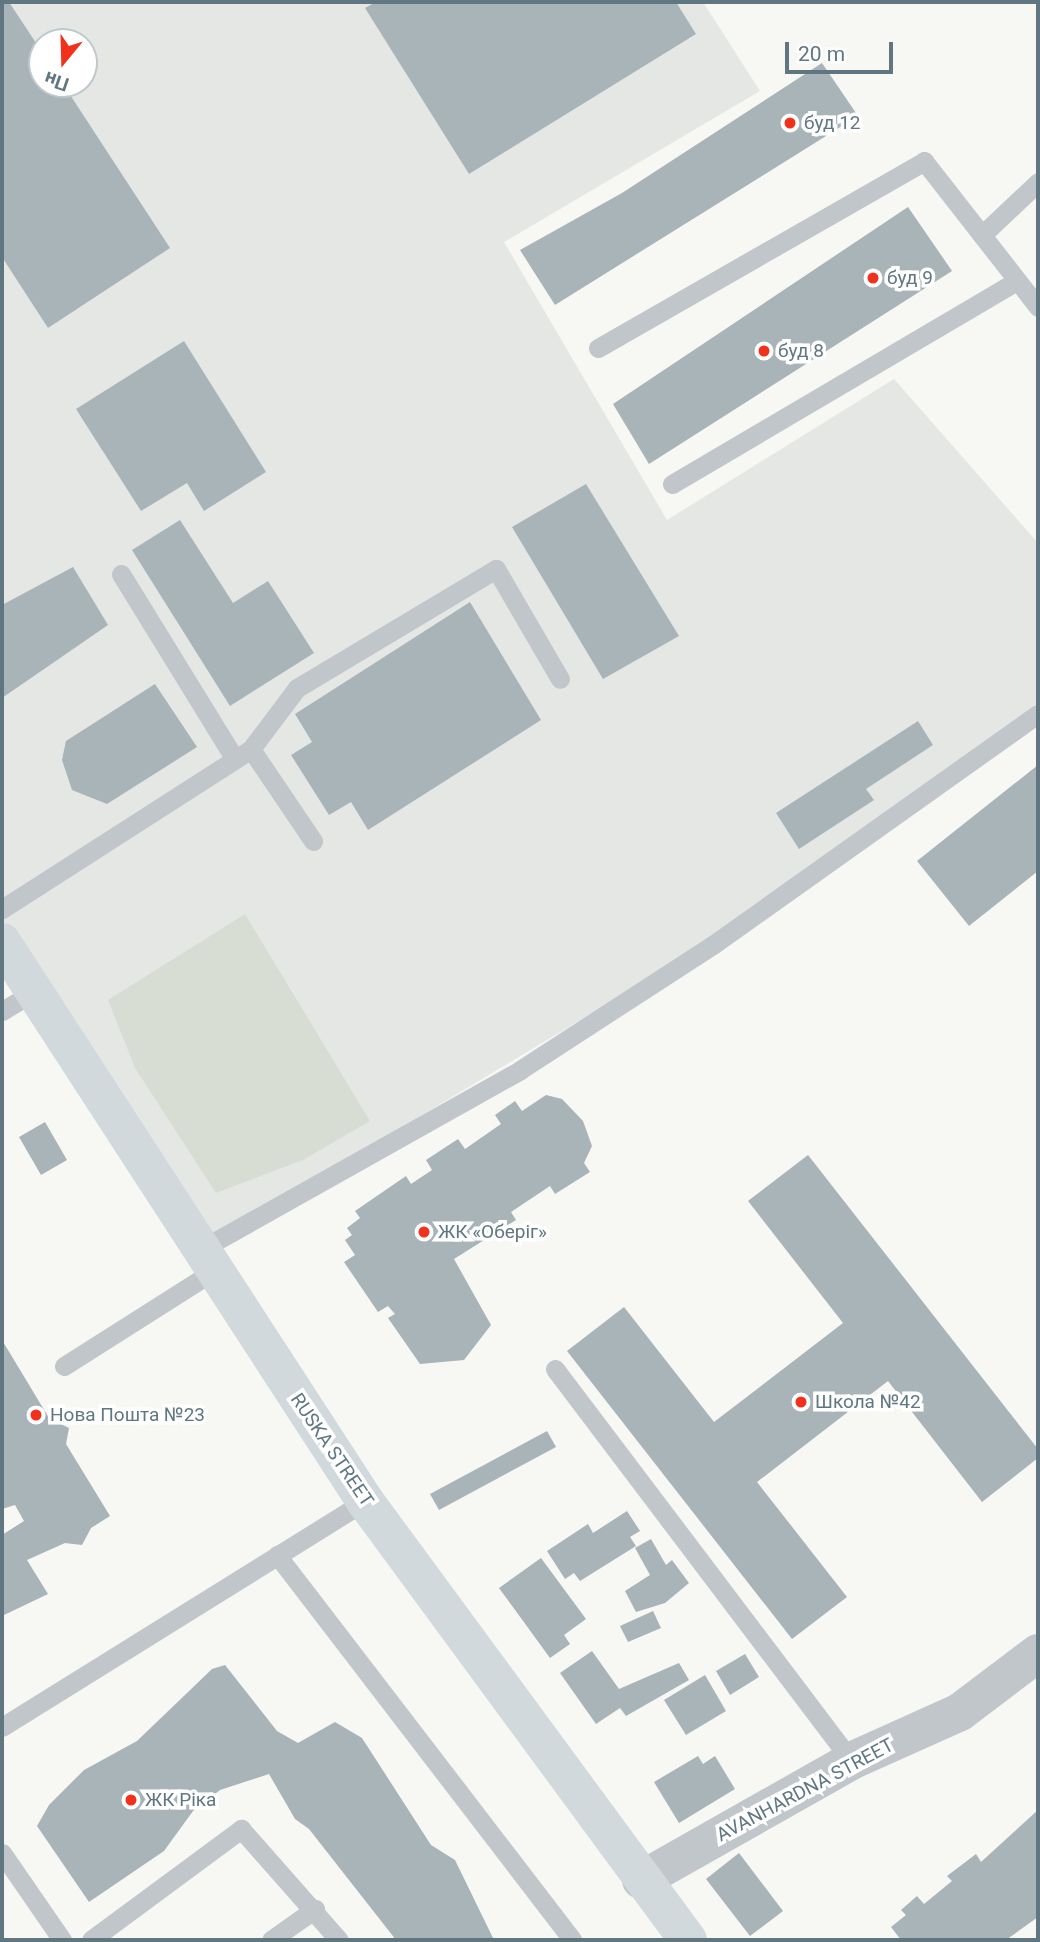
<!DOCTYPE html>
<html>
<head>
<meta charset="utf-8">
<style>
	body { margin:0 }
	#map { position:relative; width:1040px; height:1942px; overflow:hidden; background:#f7f7f4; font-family:Roboto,sans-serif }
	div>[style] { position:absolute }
	.built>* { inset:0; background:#e5e7e5 }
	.green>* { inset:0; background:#d8ddd3 }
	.building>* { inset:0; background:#a8b4b8 }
	.service>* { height:19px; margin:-9.5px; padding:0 9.5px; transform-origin:9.5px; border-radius:9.5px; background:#c0c6c9 }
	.minor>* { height:38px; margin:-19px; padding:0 19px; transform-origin:19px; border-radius:19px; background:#c0c6c9 }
	.primary>* { height:38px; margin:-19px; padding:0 19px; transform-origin:19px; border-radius:19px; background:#d2d9dc }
	.dots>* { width:19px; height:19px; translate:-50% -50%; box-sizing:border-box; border:4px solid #fff; border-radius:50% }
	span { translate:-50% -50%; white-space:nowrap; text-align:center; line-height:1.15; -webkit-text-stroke:7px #fff; paint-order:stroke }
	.poi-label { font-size:19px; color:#607781 }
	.left { translate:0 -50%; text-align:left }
	.street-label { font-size:19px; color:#607781 }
	.frame { position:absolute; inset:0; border:4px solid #607781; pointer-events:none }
	.north { position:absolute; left:28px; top:28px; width:70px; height:70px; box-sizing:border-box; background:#fff; border:2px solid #bfc9cd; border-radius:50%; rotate:199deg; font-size:19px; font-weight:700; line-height:28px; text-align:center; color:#607781 }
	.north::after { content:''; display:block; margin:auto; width:24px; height:32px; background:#f1311b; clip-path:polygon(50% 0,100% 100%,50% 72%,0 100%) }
	.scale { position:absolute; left:785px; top:42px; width:108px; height:32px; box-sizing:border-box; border:4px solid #607781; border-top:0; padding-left:9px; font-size:21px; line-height:24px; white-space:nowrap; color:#607781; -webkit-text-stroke:5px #fff; paint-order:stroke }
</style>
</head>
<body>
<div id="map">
	<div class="built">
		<i style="clip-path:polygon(evenodd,2px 2px,703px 2px,760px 91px,504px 242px,667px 520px,894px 379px,1038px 543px,1038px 703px,727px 932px,197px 1250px,2px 944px,2px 2px,42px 42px,84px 42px,84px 84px,42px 84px,42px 42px)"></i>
	</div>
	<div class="green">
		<i style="clip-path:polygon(245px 914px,370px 1121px,303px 1160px,216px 1193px,135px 1068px,108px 1000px)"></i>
	</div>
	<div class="building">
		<i style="clip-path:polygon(2px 2px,9px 2px,42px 52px,42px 84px,63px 84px,170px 248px,48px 328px,2px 257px)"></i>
		<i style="clip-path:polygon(376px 2px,676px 2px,696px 34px,469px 174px,365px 8px)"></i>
		<i style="clip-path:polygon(822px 63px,858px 116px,555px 305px,520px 250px,622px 193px)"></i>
		<i style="clip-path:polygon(908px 207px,952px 271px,649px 464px,613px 404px)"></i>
		<i style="clip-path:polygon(184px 341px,266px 472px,204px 511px,187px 483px,141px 511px,76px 409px)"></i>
		<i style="clip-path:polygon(586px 484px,679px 636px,603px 679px,512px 527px)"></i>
		<i style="clip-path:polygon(180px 520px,233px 603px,268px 581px,314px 653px,230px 706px,132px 550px)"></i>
		<i style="clip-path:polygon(73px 567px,108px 625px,2px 698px,2px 605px)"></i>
		<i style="clip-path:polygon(470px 602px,541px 720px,368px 830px,351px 802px,329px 815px,291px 755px,312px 742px,295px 714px)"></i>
		<i style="clip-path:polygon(155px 684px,197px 747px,107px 804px,72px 790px,62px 760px,66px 741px)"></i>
		<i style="clip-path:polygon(918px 721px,933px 745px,866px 789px,874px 800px,799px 849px,776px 813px)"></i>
		<i style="clip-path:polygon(1038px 765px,1038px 871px,969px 926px,917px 861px)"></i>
		<i style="clip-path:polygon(546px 1095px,562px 1099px,583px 1121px,592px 1146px,584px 1163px,590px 1172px,555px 1194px,550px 1186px,511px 1212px,516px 1220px,454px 1259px,491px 1325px,464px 1360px,420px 1364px,388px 1318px,395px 1314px,388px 1306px,378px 1312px,344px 1262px,355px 1255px,345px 1240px,352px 1235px,347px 1228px,360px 1218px,355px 1211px,406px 1176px,411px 1184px,432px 1170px,426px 1160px,458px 1139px,465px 1149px,501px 1124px,495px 1115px,515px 1101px,522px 1111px)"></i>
		<i style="clip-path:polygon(45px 1122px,67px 1160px,41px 1175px,19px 1137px)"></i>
		<i style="clip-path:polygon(808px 1155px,1038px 1449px,1038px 1458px,982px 1502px,888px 1381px,757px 1482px,847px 1597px,792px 1639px,567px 1351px,624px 1307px,714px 1422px,843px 1323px,748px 1201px)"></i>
		<i style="clip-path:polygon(2px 1340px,49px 1418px,69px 1428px,66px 1444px,110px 1516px,91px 1528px,82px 1545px,65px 1543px,27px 1560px,48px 1594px,2px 1616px,2px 1535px,24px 1521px,15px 1505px,2px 1509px)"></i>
		<i style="clip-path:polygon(547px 1431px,556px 1447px,439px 1510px,430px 1494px)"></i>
		<i style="clip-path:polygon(627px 1511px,640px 1531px,630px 1537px,636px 1546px,580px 1581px,574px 1573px,565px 1579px,547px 1551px,588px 1524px,593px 1533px)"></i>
		<i style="clip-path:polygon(651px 1539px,666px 1565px,672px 1560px,689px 1583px,665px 1603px,636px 1612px,625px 1591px,650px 1575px,635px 1548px)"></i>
		<i style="clip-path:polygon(541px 1558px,586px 1619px,564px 1635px,570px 1644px,550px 1658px,499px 1588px)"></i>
		<i style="clip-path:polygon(653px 1611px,661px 1628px,628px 1642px,620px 1626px)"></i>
		<i style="clip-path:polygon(592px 1651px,619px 1689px,679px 1663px,689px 1680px,626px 1716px,620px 1708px,596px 1724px,560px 1673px)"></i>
		<i style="clip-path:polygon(745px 1654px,759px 1677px,730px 1695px,716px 1671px)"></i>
		<i style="clip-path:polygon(225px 1665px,277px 1731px,298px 1743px,335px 1722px,362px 1738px,431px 1845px,455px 1860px,494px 1940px,396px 1940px,309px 1829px,295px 1819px,269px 1774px,220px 1790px,193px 1811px,164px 1851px,89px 1902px,37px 1826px,49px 1805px,84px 1770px,137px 1741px,212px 1669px)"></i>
		<i style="clip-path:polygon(705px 1675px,726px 1711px,686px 1735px,664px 1700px)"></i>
		<i style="clip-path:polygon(698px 1756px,703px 1764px,715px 1756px,735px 1789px,679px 1823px,654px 1782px)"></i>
		<i style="clip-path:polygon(1038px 1810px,1038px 1917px,1006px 1940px,901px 1940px,891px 1927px,906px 1915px,901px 1910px,917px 1896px,924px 1904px,952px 1881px,947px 1876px,976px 1854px,981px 1862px)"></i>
		<i style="clip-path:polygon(739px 1853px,783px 1911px,750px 1936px,706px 1879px)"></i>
	</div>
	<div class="service">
		<i style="left:982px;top:235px;width:77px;rotate:-43.4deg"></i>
		<i style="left:598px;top:348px;width:376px;rotate:-29.8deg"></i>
		<i style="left:924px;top:161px;width:185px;rotate:52deg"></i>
		<i style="left:672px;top:484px;width:400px;rotate:-30.5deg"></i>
		<i style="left:121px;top:574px;width:217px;rotate:58.4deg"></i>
		<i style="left:251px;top:749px;width:111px;rotate:56deg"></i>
		<i style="left:2px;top:909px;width:296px;rotate:-32.7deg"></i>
		<i style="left:251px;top:749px;width:76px;rotate:-53deg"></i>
		<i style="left:297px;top:688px;width:232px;rotate:-30.9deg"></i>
		<i style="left:496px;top:569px;width:127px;rotate:59.8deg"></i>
		<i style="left:2px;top:1011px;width:37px;rotate:-31deg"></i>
		<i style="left:198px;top:1251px;width:369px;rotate:-29.3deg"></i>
		<i style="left:520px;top:1070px;width:231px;rotate:-33deg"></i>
		<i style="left:714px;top:944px;width:397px;rotate:-35.4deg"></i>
		<i style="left:64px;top:1366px;width:175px;rotate:-32.4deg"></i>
		<i style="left:555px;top:1369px;width:491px;rotate:52.9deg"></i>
		<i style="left:277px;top:1555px;width:485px;rotate:52.5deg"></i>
		<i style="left:2px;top:1727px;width:428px;rotate:-31.9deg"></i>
		<i style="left:2px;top:1853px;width:106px;rotate:55.4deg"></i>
		<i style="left:91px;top:1940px;width:187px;rotate:-36.5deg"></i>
		<i style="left:241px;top:1829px;width:148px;rotate:48.6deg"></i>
		<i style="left:271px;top:1940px;width:54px;rotate:-35.2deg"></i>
	</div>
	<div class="minor">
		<i style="left:641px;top:1880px;width:241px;rotate:-29.5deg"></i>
		<i style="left:851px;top:1761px;width:120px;rotate:-24.2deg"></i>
		<i style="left:960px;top:1712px;width:98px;rotate:-37.1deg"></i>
	</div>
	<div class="primary">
		<i style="left:2px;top:942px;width:667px;rotate:57deg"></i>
		<i style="left:365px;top:1501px;width:545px;rotate:53.66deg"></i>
	</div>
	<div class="dots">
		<i style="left:790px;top:123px;background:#f1311b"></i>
		<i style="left:873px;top:278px;background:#f1311b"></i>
		<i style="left:764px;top:351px;background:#f1311b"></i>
		<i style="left:424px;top:1232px;background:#f1311b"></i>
		<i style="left:801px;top:1402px;background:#f1311b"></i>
		<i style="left:36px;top:1415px;background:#f1311b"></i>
		<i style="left:131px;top:1800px;background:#f1311b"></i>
	</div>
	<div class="poi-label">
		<span class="left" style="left:804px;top:123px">буд 12</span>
		<span class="left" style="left:887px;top:278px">буд 9</span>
		<span class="left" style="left:778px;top:351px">буд 8</span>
		<span class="left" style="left:438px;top:1232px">ЖК «Оберіг»</span>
		<span class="left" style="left:815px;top:1402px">Школа №42</span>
		<span class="left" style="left:50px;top:1415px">Нова Пошта №23</span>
		<span class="left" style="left:145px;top:1800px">ЖК Ріка</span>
	</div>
	<div class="street-label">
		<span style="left:332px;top:1450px;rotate:56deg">RUSKA STREET</span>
		<span style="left:805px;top:1790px;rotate:-28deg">AVANHARDNA STREET</span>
	</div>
	<div class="frame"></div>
	<div class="north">Пн</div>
	<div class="scale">20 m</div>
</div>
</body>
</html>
